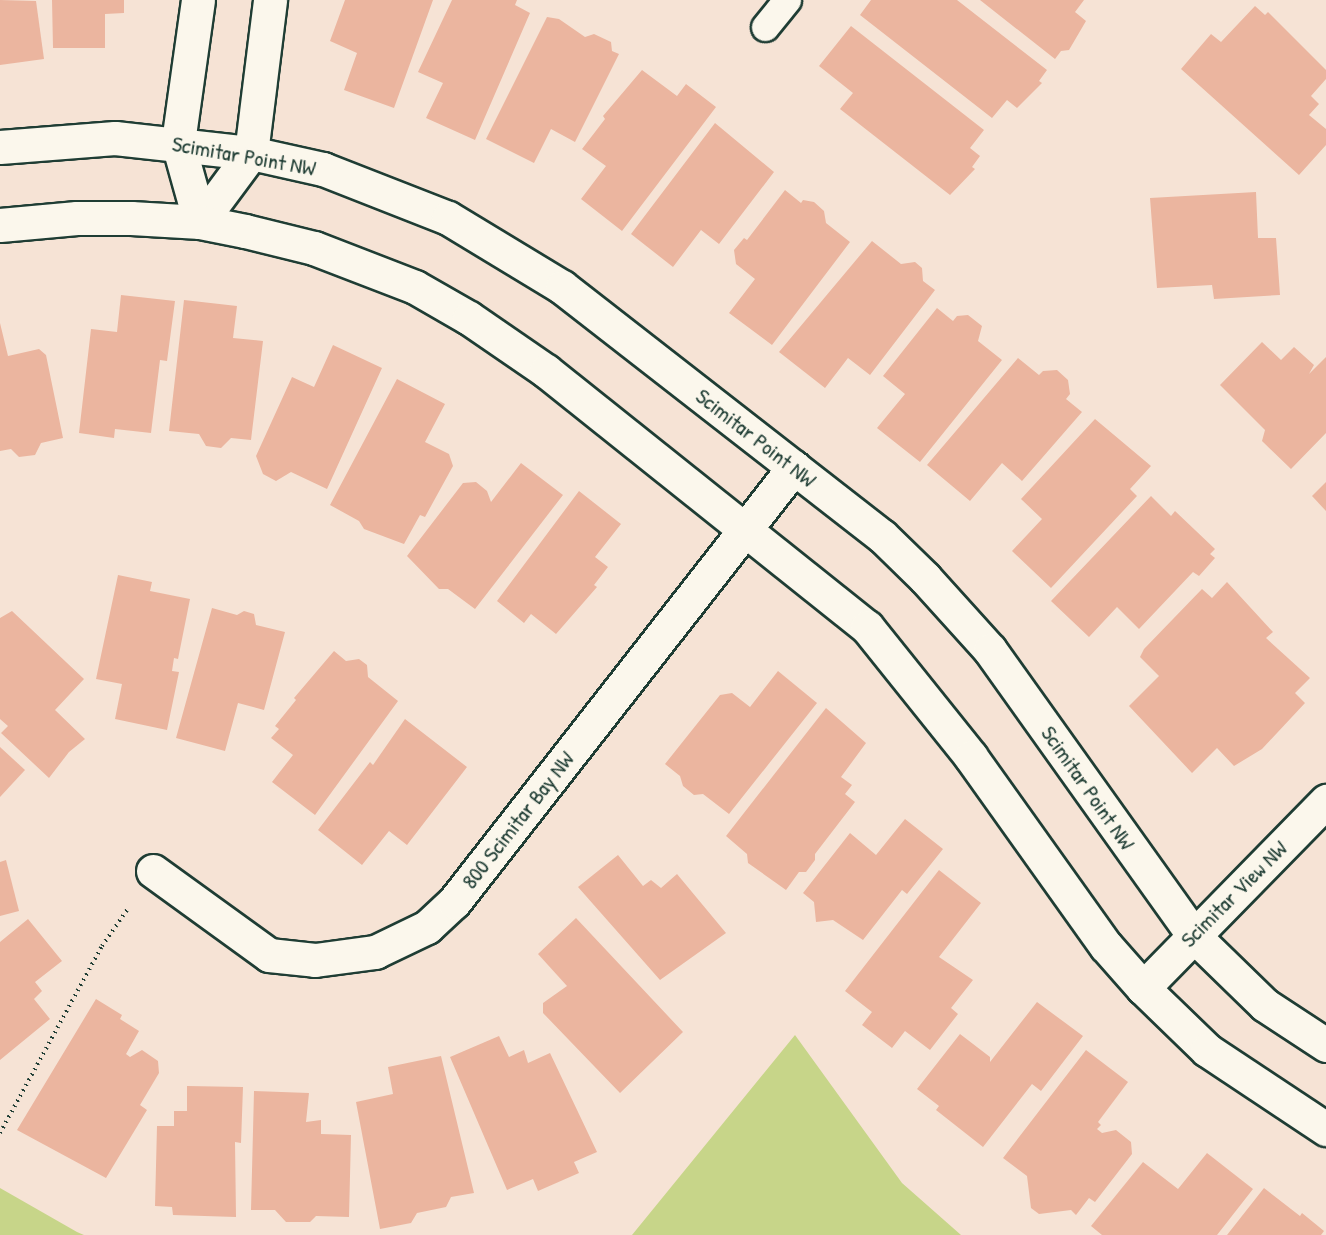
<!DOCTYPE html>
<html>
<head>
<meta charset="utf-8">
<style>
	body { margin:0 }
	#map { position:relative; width:1326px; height:1235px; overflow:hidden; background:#f6e3d5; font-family:"Patrick Hand",sans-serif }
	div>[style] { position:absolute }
	.green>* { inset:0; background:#c7d589 }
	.building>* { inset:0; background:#ebb59f }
	.path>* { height:4px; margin-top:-2px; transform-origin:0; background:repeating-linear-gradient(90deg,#1f3d34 0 1.5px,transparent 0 6px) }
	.roads { filter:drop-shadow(2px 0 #1f3d34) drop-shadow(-2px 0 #1f3d34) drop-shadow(0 2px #1f3d34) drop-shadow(0 -2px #1f3d34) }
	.service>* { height:27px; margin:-13.5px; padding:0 13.5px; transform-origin:13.5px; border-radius:13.5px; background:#fbf7ec }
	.minor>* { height:33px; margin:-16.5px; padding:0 16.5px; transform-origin:16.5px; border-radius:16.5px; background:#fbf7ec }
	span { translate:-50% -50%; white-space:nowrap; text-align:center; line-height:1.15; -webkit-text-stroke:4.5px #fbf7ec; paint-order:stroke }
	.street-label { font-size:22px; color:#1f3d34 }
</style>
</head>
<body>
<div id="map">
	<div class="green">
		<i style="clip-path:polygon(795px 1035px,902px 1183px,961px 1235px,632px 1235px)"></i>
		<i style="clip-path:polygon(0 1188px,77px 1232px,84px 1235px,0 1235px)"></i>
	</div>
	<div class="building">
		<i style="clip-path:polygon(0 0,36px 1px,44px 59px,0 65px)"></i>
		<i style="clip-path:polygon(52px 0,124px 0,124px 13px,105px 14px,105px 48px,53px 48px)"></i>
		<i style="clip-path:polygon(345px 0,433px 0,394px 108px,344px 90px,357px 53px,330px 41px)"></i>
		<i style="clip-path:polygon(452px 0,517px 0,515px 5px,530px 13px,475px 140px,426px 118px,443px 83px,418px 72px)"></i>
		<i style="clip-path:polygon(871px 0,957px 0,1047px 70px,1039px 81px,1042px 83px,1017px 108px,1007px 100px,992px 118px,860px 15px)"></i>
		<i style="clip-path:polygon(980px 0,1084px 0,1075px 12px,1086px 21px,1069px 50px,1061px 51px,1055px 59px)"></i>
		<i style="clip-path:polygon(1255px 6px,1265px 15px,1268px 12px,1326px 70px,1326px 79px,1311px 96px,1319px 104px,1309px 115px,1326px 129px,1326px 145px,1299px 175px,1181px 69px,1211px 34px,1221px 42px)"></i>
		<i style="clip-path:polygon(547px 17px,559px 19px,585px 37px,594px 34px,611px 42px,612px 51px,619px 54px,575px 142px,551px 129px,534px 163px,486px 139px)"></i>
		<i style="clip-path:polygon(851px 26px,984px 130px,970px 148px,980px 156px,972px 167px,975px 169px,950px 195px,840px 109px,853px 93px,819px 66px)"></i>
		<i style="clip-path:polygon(642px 70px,677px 96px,686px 84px,716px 107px,622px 231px,581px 199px,606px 166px,582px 149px,605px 119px,603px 116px)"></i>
		<i style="clip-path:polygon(715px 123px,774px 172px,719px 244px,701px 230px,673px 267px,631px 234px)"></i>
		<i style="clip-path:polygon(785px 190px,801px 203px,803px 200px,814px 202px,824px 211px,826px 223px,850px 242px,772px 345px,729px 313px,755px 279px,736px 264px,734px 250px,744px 238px,747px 240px)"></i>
		<i style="clip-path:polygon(1256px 192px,1258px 238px,1276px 238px,1280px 295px,1214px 299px,1212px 285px,1157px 288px,1150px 198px)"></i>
		<i style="clip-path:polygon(872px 241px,901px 264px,915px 262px,922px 268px,923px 281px,935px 290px,870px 375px,848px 358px,825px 388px,779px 352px)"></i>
		<i style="clip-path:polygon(121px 295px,175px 301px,167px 361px,160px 360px,151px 433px,115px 429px,114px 438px,79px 433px,91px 329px,117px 332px)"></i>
		<i style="clip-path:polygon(184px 300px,237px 306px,233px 338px,263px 341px,251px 440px,231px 438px,221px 448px,206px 446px,199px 434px,169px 431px)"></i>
		<i style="clip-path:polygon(937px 308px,953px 321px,957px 316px,968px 315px,982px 326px,978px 341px,1002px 360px,920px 462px,877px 428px,905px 394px,883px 376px)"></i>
		<i style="clip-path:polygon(0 323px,8px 356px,39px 349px,46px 355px,63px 438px,41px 443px,35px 455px,19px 457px,11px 449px,0 451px)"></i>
		<i style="clip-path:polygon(1262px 342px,1281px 360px,1294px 347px,1314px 365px,1309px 374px,1326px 357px,1326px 433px,1291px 469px,1262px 441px,1265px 430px,1220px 385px)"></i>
		<i style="clip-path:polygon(333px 345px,382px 368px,327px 489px,291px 472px,276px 481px,263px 474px,256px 456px,292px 377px,314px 387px)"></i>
		<i style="clip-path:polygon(1018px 358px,1039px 375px,1043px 371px,1057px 370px,1068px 380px,1070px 394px,1066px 399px,1082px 412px,1022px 481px,1002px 463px,970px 501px,927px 465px)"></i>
		<i style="clip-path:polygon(397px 379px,445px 404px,425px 442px,449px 454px,453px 466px,425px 517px,420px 515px,404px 544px,364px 529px,359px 521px,330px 505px)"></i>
		<i style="clip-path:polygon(1095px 419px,1151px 466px,1130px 489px,1137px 496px,1051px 588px,1012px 551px,1042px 519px,1021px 499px)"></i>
		<i style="clip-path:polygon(521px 463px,563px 495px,475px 609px,448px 589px,439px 589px,407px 556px,463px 483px,476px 482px,487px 491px,491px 502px)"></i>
		<i style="clip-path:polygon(1326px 482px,1326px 511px,1312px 496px)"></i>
		<i style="clip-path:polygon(579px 491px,621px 524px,595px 557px,608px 567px,594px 585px,597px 587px,556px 634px,531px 614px,524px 623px,497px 601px)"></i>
		<i style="clip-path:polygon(1151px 496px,1171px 516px,1175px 511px,1215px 549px,1210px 554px,1215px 558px,1199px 576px,1193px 572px,1139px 629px,1117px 607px,1089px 637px,1051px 601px)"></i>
		<i style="clip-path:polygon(118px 575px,152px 582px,150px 591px,190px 599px,178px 659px,174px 658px,172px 671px,179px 672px,167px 730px,115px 719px,122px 684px,96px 679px)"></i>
		<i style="clip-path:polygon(1227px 582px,1273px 632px,1266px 638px,1310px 678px,1295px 693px,1305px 703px,1262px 749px,1234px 766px,1217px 748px,1192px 773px,1129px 706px,1159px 676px,1140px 657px,1144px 649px,1202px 589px,1212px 598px)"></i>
		<i style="clip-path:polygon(212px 608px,237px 615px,244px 611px,254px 614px,256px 625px,285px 632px,264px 710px,238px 703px,225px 751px,176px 738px)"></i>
		<i style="clip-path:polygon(12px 611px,84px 679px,55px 710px,85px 739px,69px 752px,49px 778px,1px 733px,8px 726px,0 719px,0 618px)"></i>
		<i style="clip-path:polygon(334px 651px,346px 661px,359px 659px,367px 665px,368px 677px,398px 701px,315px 815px,272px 782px,293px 755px,271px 738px,279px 729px,275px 726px,296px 700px,294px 698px)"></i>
		<i style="clip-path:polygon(778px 671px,817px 703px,729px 814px,703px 794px,694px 795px,683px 786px,680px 776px,665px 764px,720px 695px,732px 693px,750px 707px)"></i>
		<i style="clip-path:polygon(826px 708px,866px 743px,841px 777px,852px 785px,845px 794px,855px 802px,815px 854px,815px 860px,806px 872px,799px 872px,786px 890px,748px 863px,747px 854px,726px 836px)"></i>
		<i style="clip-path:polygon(405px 719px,467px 767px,407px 845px,389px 831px,362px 865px,318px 830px,370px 762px,373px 765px)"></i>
		<i style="clip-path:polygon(0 747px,25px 770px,0 797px)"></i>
		<i style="clip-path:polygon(905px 819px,943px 849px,907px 894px,902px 890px,863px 940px,833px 920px,816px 922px,814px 902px,803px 893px,850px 833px,876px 855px)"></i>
		<i style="clip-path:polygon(618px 855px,643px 886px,651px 880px,661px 888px,677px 874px,726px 933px,660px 980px,578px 887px)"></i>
		<i style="clip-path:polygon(6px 860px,19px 911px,0 916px,0 862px)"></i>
		<i style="clip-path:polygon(939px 870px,981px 903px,939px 957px,973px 980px,951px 1008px,958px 1014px,930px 1050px,905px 1031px,892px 1048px,862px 1025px,872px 1012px,845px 991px)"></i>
		<i style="clip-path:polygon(576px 918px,683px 1032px,620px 1093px,543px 1013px,543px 1003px,567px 986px,538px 954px)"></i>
		<i style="clip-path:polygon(28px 919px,62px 961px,35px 982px,42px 991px,34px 999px,50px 1019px,0 1060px,0 942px)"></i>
		<i style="clip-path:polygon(96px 999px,122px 1015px,120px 1019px,139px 1031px,126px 1054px,130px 1057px,142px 1050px,158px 1061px,159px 1073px,140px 1105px,147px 1110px,106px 1178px,17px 1130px)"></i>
		<i style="clip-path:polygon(1037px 1002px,1083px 1036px,1041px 1091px,1032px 1084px,983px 1147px,936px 1110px,939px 1106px,917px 1089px,960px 1034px,990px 1057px,990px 1062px)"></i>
		<i style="clip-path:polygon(499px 1036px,509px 1057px,524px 1050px,528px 1063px,550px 1053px,597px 1152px,574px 1162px,579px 1173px,538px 1191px,533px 1179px,507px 1190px,450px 1057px)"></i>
		<i style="clip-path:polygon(1086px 1050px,1128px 1082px,1098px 1122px,1101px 1125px,1097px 1129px,1102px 1133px,1116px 1130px,1131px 1142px,1132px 1154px,1095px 1202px,1089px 1198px,1076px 1215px,1071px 1210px,1039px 1214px,1031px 1208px,1027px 1176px,1003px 1158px)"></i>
		<i style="clip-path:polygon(441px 1056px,474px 1193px,451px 1197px,446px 1207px,417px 1213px,411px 1223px,380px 1229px,356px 1102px,393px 1094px,388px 1067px)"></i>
		<i style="clip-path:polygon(187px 1086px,243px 1087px,241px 1143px,235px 1142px,236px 1217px,173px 1215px,172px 1207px,155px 1206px,157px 1126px,174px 1126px,174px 1111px,187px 1111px)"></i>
		<i style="clip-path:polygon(254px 1091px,309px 1093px,306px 1122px,321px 1120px,321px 1134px,351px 1135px,349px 1217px,316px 1216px,310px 1222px,286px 1222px,275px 1210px,251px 1210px)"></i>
		<i style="clip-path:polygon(1207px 1153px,1253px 1189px,1217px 1235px,1102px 1235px,1091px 1226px,1143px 1162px,1178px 1189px)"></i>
		<i style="clip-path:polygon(1264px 1188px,1300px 1216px,1302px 1213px,1324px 1231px,1321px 1235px,1227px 1235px)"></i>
	</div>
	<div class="path">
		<i style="left:0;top:1133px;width:213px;rotate:-61.4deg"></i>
		<i style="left:102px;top:946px;width:47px;rotate:-55.3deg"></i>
	</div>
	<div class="roads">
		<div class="service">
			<i style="left:765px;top:27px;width:35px;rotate:-51deg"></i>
		</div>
		<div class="minor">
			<i style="left:198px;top:0;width:144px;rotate:98deg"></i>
			<i style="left:178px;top:143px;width:82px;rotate:74.4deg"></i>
			<i style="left:0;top:147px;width:115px;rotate:-4.5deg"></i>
			<i style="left:115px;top:138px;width:137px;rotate:6.3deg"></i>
			<i style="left:251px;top:153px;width:74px;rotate:12.5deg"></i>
			<i style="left:323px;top:169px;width:134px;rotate:21.4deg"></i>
			<i style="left:448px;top:218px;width:133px;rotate:31.2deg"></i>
			<i style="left:562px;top:287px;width:405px;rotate:37.9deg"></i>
			<i style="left:882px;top:536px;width:60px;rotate:44.3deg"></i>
			<i style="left:925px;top:578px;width:97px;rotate:47.9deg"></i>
			<i style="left:990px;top:650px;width:350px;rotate:54.5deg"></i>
			<i style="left:1193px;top:935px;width:100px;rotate:44.2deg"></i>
			<i style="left:1265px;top:1005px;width:73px;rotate:33.3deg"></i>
			<i style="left:200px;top:222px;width:86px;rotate:-53.5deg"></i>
			<i style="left:251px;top:153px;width:154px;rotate:-82.9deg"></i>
			<i style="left:0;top:225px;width:77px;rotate:-5.2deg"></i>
			<i style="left:77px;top:218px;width:54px"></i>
			<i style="left:131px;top:218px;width:69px;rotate:3.3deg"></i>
			<i style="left:200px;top:222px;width:46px;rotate:11.3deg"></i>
			<i style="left:245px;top:231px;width:71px;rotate:13.8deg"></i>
			<i style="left:314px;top:248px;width:108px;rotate:21.1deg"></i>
			<i style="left:415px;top:287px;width:62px;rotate:29.9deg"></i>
			<i style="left:469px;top:318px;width:93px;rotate:34.5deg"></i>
			<i style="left:546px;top:371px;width:411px;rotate:38.6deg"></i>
			<i style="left:867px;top:627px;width:166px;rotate:51.3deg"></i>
			<i style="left:971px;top:757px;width:232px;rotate:54.5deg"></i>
			<i style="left:1106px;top:946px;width:56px;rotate:48.6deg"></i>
			<i style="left:1143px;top:988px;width:89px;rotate:44.1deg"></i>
			<i style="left:1207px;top:1050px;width:143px;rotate:33.6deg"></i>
			<i style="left:153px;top:871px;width:143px;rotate:35.9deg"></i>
			<i style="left:269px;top:955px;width:46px;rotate:6.2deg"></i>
			<i style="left:315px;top:960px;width:61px;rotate:-7.6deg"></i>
			<i style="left:375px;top:952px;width:58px;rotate:-25.7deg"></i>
			<i style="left:427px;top:927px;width:37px;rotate:-43deg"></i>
			<i style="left:454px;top:902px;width:552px;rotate:-51.99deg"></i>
			<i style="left:1143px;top:988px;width:262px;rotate:-45.6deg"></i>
		</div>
	</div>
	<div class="street-label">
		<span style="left:244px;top:156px;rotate:10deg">Scimitar Point NW</span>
		<span style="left:756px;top:438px;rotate:38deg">Scimitar Point NW</span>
		<span style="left:1088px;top:788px;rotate:55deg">Scimitar Point NW</span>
		<span style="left:518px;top:820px;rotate:-52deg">800 Scimitar Bay NW</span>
		<span style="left:1234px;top:894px;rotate:-45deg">Scimitar View NW</span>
	</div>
</div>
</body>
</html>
